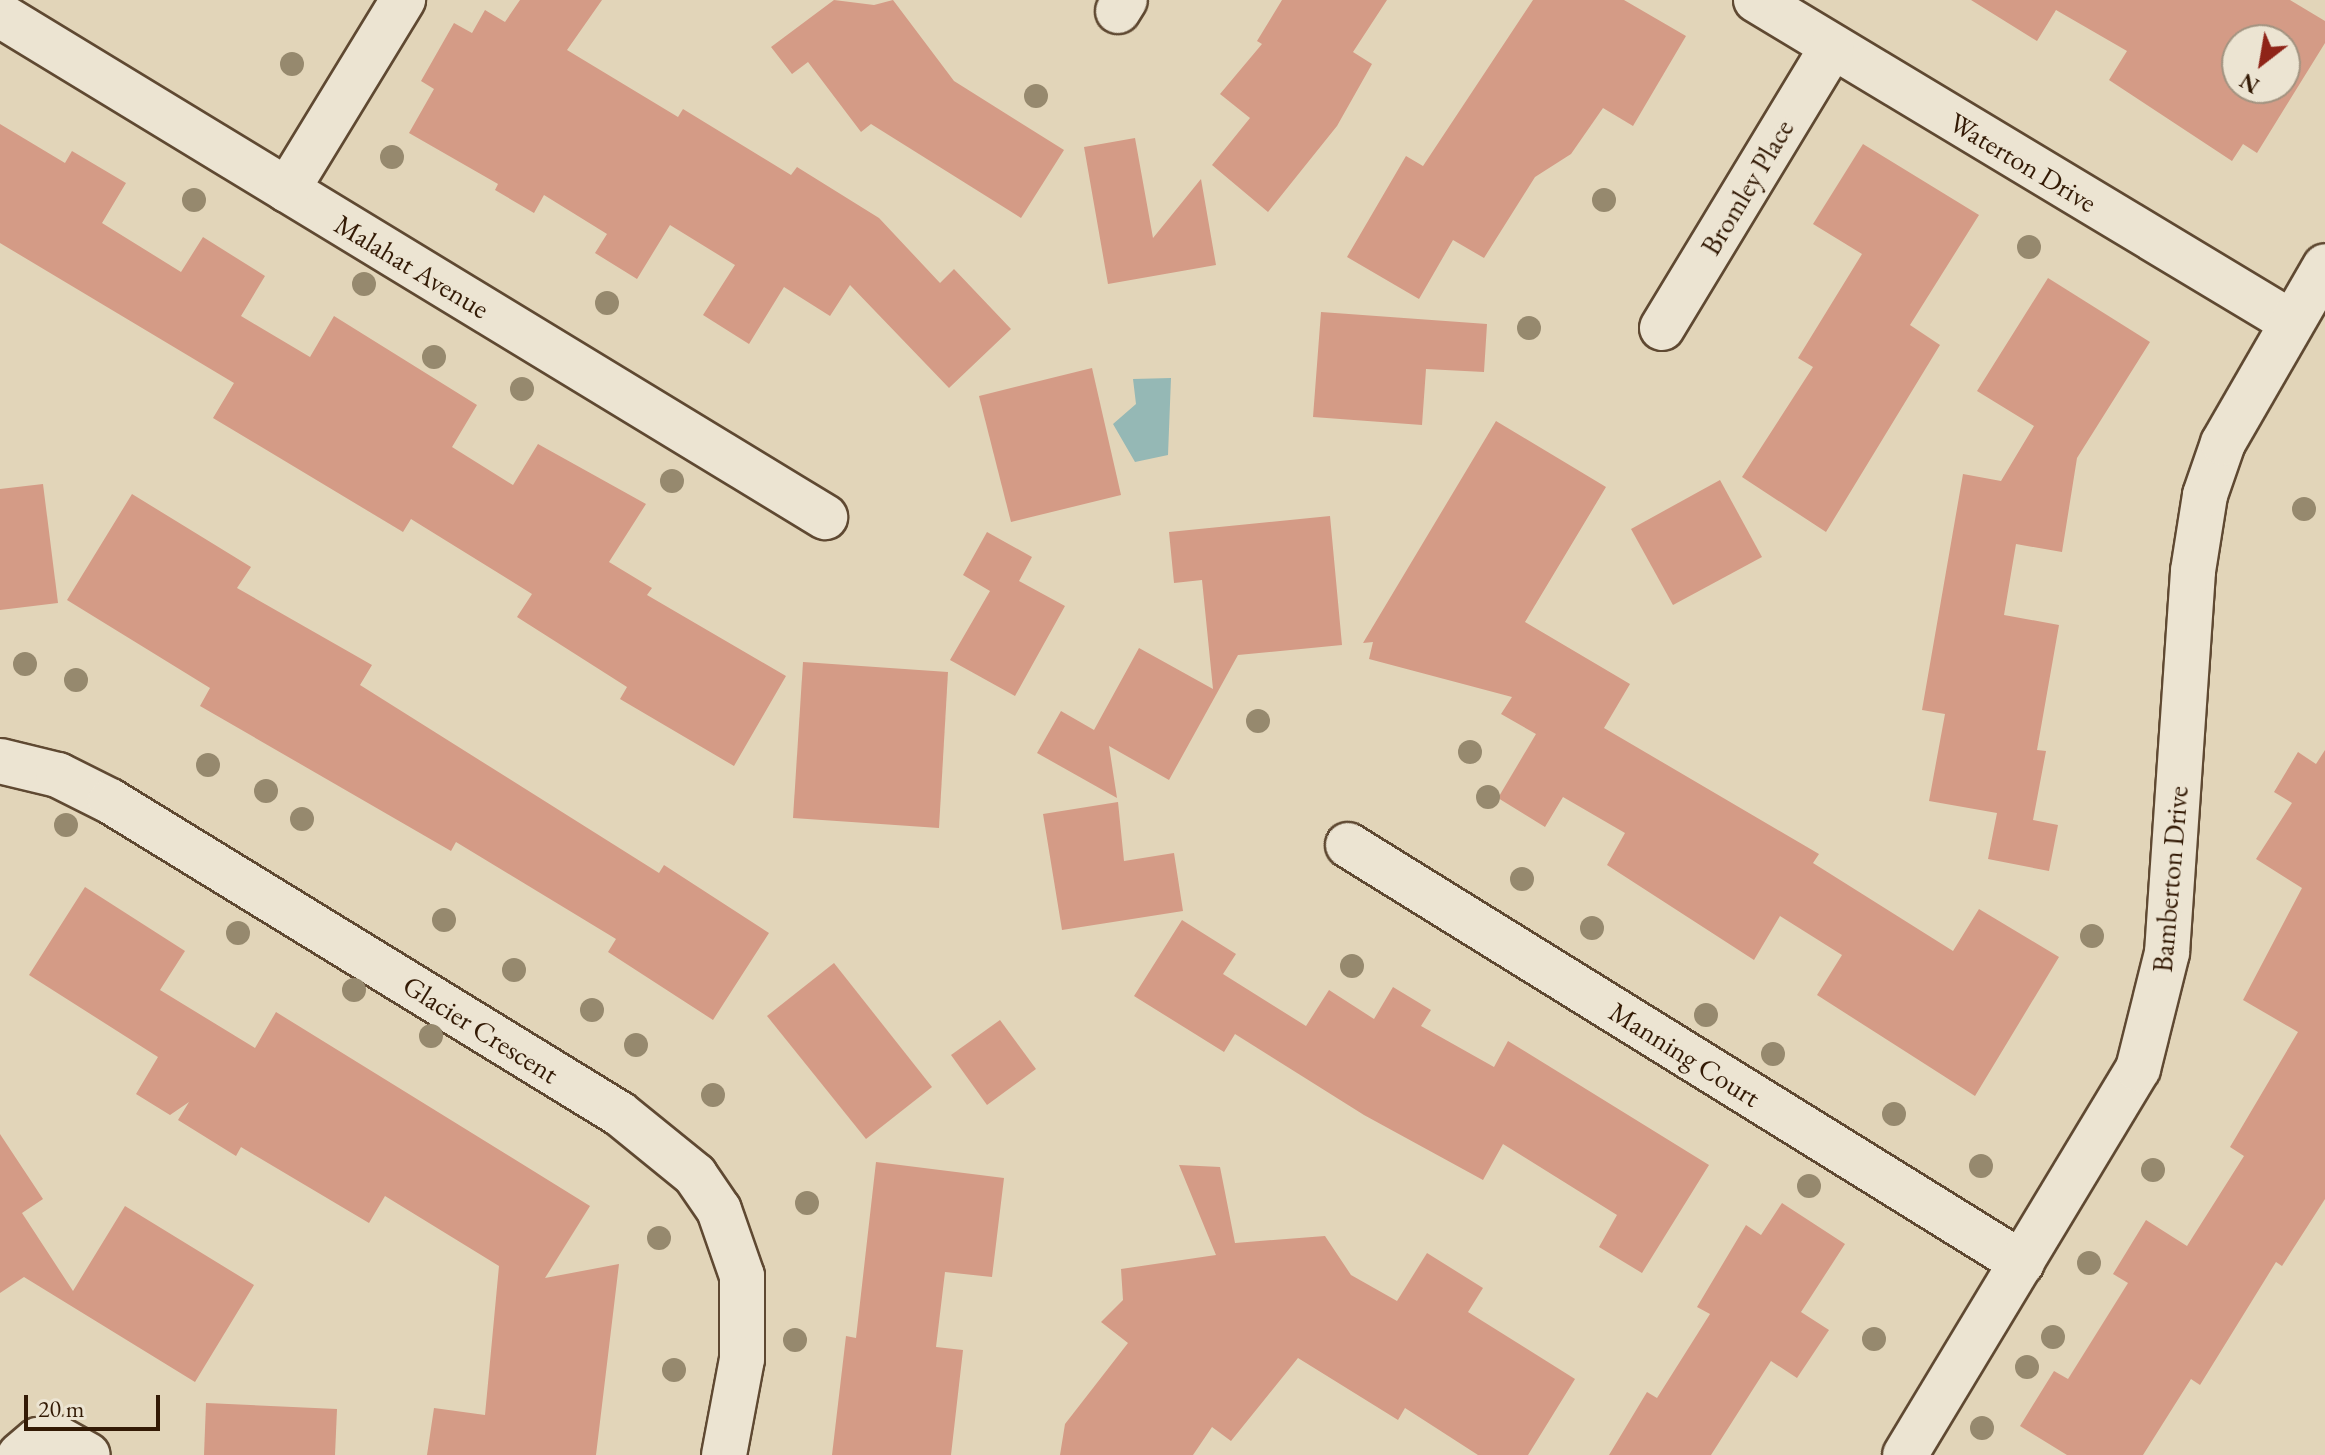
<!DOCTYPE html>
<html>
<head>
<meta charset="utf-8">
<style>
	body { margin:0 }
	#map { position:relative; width:2325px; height:1455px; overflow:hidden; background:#e2d5b9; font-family:"EB Garamond",serif }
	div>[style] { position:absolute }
	.water>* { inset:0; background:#95b8b5 }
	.building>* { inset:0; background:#d49b86 }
	.roads { filter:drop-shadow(2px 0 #5f4932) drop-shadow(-2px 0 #5f4932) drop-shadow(0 2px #5f4932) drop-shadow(0 -2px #5f4932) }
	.minor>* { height:44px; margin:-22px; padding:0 22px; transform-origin:22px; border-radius:22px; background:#ece4d2 }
	.trees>* { width:24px; height:24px; margin:-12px; border-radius:50%; background:#96896e }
	span { translate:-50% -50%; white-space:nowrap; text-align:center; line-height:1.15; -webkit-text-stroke:8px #ece4d2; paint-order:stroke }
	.street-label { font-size:28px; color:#331a05 }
	.north { position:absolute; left:2221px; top:24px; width:80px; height:80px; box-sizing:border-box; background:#ece4d2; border:2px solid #a29380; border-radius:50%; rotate:211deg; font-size:22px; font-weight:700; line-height:32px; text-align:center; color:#331a05 }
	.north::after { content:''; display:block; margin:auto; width:28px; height:36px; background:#8f2418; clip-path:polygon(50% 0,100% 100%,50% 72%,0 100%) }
	.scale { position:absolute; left:24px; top:1395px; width:136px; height:36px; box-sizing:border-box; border:4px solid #331a05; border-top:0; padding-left:10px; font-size:24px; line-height:28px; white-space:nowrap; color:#331a05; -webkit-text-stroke:6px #ece4d2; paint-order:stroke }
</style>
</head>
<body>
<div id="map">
	<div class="water">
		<i style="clip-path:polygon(1171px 378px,1168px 455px,1135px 462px,1113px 424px,1136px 404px,1133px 379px)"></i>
	</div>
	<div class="building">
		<i style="clip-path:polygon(520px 0,602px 0,567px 50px,678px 117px,683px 109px,791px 175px,797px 167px,879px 218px,940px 283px,954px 269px,1011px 329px,949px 388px,850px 285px,830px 316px,784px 287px,749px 344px,703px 315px,735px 265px,670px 225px,637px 279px,595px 253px,607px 234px,544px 195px,534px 213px,495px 190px,498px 184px,409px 133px,434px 89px,421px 81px,454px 23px,472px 33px,485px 10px,505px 22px)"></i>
		<i style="clip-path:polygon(834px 0,874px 5px,893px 0,954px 81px,1064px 150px,1021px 218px,871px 124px,861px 132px,808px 62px,792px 74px,771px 47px)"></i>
		<i style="clip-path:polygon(1282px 0,1387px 0,1353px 52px,1372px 64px,1337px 126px,1268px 212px,1212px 165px,1250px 118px,1220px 94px,1262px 44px,1257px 41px)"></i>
		<i style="clip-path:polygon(1533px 0,1624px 0,1686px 36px,1633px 126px,1603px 108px,1571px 154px,1535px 177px,1484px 258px,1453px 240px,1419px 299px,1347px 257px,1406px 156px,1423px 166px)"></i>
		<i style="clip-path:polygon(evenodd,1971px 0,2290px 0,2325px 21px,2325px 43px,2257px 153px,2243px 144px,2232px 161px,2109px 80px,2127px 51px,2056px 10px,2037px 41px,1971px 0,2237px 40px,2285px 40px,2285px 88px,2237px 88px,2237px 40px)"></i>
		<i style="clip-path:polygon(0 124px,65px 163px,72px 151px,126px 183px,102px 223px,181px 272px,203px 237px,265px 276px,241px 316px,310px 357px,334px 316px,477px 405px,452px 447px,513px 485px,538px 444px,646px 504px,609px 562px,652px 588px,647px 595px,786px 676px,734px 766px,620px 699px,627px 687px,517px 617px,532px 594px,411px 519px,403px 532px,213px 418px,234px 383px,0 243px)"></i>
		<i style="clip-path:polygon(1135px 138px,1153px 238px,1201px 179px,1216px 265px,1108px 284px,1084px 147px)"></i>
		<i style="clip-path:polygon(1863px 144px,1979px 215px,1910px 325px,1940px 345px,1826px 532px,1742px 477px,1813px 367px,1798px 358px,1862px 254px,1813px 224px)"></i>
		<i style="clip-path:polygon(2048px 278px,2150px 342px,2077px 458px,2062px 552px,2016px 544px,2004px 615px,2059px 625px,2037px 750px,2046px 751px,2033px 820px,2058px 825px,2049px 871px,1988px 859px,1997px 813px,1929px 801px,1945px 714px,1922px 710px,1963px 474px,2001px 481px,2034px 426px,1977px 391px)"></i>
		<i style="clip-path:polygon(1321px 312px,1487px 324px,1484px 372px,1426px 369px,1422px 425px,1313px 417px)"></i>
		<i style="clip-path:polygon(1092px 368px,1121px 495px,1011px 522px,979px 396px)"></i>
		<i style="clip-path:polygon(1496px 421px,1606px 487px,1525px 622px,1630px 684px,1604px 728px,1819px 854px,1813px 863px,1953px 951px,1979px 909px,2059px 957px,1975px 1096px,1817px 995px,1842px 955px,1780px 916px,1754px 960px,1607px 865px,1625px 833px,1563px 797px,1545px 827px,1498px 798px,1536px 734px,1501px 714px,1512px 697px,1369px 659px,1373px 642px,1363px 643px)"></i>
		<i style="clip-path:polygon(1720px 480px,1762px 557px,1673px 605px,1631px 529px)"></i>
		<i style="clip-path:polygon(43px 484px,58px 603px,0 610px,0 489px)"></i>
		<i style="clip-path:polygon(132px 494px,251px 567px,237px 588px,372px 665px,360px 685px,659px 873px,664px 865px,769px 933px,713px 1020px,608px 952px,616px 939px,456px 842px,451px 851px,200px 706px,210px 688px,67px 600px)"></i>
		<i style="clip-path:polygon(1330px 516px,1342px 645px,1238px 655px,1169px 780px,1109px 746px,1117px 798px,1037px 753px,1061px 711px,1094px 730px,1139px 648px,1213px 689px,1202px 580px,1174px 583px,1169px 532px)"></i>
		<i style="clip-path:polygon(987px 532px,1032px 557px,1019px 581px,1065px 606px,1015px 696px,950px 660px,990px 591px,963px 575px)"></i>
		<i style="clip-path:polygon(803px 662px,948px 672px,939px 828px,793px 818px)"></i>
		<i style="clip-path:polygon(2325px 750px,2325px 1199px,2282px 1266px,2276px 1262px,2200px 1385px,2191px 1379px,2143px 1455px,2067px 1455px,2020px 1426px,2054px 1371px,2068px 1379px,2128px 1283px,2113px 1274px,2146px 1220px,2187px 1246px,2244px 1156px,2230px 1147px,2298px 1032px,2243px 1000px,2302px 888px,2256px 859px,2292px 803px,2274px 792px,2298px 752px,2316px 764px)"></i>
		<i style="clip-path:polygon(1118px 802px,1124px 861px,1174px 853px,1183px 911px,1062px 930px,1043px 814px)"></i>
		<i style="clip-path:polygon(85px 887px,185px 951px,160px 990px,255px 1048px,276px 1012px,590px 1206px,545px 1278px,619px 1264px,596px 1455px,427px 1455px,434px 1408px,485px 1415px,499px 1266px,385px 1196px,369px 1223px,241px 1147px,236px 1156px,178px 1120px,189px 1102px,170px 1115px,136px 1094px,158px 1057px,29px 975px)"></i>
		<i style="clip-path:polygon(1182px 920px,1236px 954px,1223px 974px,1306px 1026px,1329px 990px,1374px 1019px,1393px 987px,1431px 1010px,1421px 1026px,1494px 1067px,1508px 1041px,1709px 1165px,1642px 1273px,1599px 1247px,1617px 1215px,1503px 1144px,1483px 1180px,1364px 1115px,1235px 1034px,1224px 1052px,1134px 996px)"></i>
		<i style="clip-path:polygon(834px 963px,932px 1087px,866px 1139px,767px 1016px)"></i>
		<i style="clip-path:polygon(1000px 1020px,1036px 1069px,987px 1105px,951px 1055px)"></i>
		<i style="clip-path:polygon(0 1134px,43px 1199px,22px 1213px,73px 1291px,125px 1206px,254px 1285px,195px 1382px,24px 1277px,0 1293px)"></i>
		<i style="clip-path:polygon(876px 1162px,1004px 1178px,992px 1277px,945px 1272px,936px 1347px,963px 1350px,951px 1455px,832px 1455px,846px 1336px,856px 1338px)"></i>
		<i style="clip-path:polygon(1179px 1165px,1220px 1167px,1235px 1243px,1325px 1236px,1351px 1275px,1397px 1301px,1427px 1253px,1483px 1288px,1468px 1312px,1575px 1379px,1528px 1455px,1478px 1455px,1405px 1408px,1398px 1420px,1298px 1358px,1231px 1441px,1212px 1427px,1193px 1455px,1060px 1455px,1065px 1424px,1128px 1343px,1101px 1322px,1123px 1300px,1121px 1269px,1216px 1255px)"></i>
		<i style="clip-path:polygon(1782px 1203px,1845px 1244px,1801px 1312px,1829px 1330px,1797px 1378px,1771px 1361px,1711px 1455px,1609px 1455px,1647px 1392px,1657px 1398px,1710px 1314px,1697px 1307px,1746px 1225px,1761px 1235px)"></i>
		<i style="clip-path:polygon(206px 1403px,337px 1409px,335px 1455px,204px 1455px)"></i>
	</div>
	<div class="roads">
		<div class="minor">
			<i style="left:1756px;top:0;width:624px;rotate:31.04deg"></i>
			<i style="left:1118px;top:11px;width:13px;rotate:-58deg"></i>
			<i style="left:0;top:15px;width:966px;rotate:31.32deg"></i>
			<i style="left:287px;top:190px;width:223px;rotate:-58.6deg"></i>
			<i style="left:1662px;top:328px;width:328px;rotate:-58.8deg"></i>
			<i style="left:0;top:761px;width:60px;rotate:13.6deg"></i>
			<i style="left:58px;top:775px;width:58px;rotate:26.6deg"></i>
			<i style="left:110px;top:801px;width:598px;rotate:31.54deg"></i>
			<i style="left:620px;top:1114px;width:97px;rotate:39.1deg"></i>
			<i style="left:695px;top:1175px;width:42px;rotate:55.6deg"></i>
			<i style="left:719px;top:1210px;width:70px;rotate:70.8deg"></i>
			<i style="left:742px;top:1276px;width:83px;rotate:90deg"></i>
			<i style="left:742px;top:1359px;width:98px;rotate:100.6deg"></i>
			<i style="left:1348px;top:845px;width:793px;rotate:31.81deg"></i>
			<i style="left:20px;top:1455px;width:23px;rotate:-40deg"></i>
			<i style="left:38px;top:1440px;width:19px;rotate:-6deg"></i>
			<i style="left:57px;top:1438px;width:35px;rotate:29deg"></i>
			<i style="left:1905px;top:1455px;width:451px;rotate:-58.9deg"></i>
			<i style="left:2138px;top:1069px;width:120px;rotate:-76deg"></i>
			<i style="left:2167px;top:953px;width:383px;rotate:-86.1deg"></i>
			<i style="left:2193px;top:571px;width:77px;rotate:-81deg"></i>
			<i style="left:2205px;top:495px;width:55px;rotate:-70.9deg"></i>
			<i style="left:2223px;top:443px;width:204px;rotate:-60deg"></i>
		</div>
	</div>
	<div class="trees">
		<i style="left:292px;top:64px"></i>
		<i style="left:1036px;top:96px"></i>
		<i style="left:392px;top:157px"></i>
		<i style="left:194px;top:200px"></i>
		<i style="left:1604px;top:200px"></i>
		<i style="left:2029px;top:247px"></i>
		<i style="left:364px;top:284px"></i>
		<i style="left:607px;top:303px"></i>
		<i style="left:1529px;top:328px"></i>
		<i style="left:434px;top:357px"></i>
		<i style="left:522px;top:389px"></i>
		<i style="left:672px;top:481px"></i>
		<i style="left:2304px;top:509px"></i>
		<i style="left:25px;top:664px"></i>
		<i style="left:76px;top:680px"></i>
		<i style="left:1258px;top:721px"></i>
		<i style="left:1470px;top:752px"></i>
		<i style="left:208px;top:765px"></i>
		<i style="left:266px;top:791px"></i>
		<i style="left:1488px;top:797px"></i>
		<i style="left:302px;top:819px"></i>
		<i style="left:66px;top:825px"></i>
		<i style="left:1522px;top:879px"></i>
		<i style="left:444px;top:920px"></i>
		<i style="left:1592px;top:928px"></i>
		<i style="left:238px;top:933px"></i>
		<i style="left:2092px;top:936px"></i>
		<i style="left:1352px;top:966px"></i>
		<i style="left:514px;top:970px"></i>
		<i style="left:354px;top:990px"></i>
		<i style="left:592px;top:1010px"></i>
		<i style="left:1706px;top:1015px"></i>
		<i style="left:431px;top:1036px"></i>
		<i style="left:636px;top:1045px"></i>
		<i style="left:1773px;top:1054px"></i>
		<i style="left:713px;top:1095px"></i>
		<i style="left:1894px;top:1114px"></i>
		<i style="left:1981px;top:1166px"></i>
		<i style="left:2153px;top:1170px"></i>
		<i style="left:1809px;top:1186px"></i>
		<i style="left:807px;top:1203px"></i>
		<i style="left:659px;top:1238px"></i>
		<i style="left:2089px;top:1263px"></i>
		<i style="left:2053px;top:1337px"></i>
		<i style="left:1874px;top:1339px"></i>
		<i style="left:795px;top:1340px"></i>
		<i style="left:2027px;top:1367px"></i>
		<i style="left:674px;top:1370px"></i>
		<i style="left:1982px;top:1428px"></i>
	</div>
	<div class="street-label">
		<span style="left:2023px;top:162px;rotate:31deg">Waterton Drive</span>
		<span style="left:1747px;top:187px;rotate:-59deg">Bromley Place</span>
		<span style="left:412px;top:266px;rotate:31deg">Malahat Avenue</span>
		<span style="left:2170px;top:879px;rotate:-85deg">Bamberton Drive</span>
		<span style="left:481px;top:1029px;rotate:32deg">Glacier Crescent</span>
		<span style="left:1685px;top:1054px;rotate:32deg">Manning Court</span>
	</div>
	<div class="north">N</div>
	<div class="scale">20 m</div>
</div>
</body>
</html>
